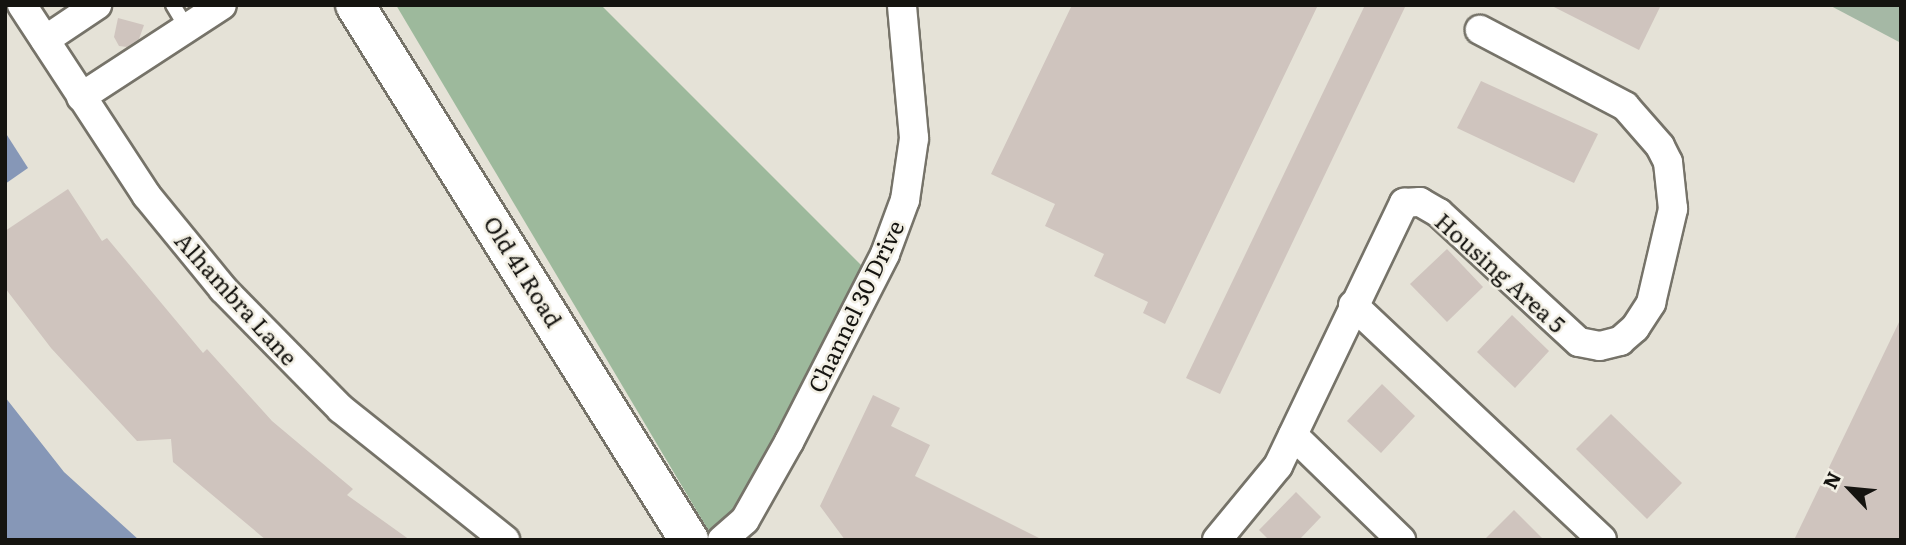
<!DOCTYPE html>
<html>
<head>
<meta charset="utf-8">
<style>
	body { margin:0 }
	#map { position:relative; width:1906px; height:545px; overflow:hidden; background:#e5e2d7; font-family:Literata,serif }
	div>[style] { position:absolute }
	.green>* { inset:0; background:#a5b8a5 }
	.forest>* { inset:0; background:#9db99c }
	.water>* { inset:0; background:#8697b7 }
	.building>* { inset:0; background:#cfc4be }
	.roads { filter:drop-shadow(2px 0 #767369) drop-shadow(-2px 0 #767369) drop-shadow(0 2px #767369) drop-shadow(0 -2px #767369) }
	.lane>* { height:14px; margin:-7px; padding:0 7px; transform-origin:7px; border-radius:7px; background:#fff }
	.street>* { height:28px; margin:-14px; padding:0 14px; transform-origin:14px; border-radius:14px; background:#fff }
	.secondary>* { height:38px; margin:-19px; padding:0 19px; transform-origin:19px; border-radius:19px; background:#fff }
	span { translate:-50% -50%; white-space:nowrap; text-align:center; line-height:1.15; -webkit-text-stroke:5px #f2efe4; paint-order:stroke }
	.street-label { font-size:23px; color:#151410 }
	.frame { position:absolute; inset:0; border:7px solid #151410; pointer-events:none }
	.north { position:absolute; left:1815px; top:454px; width:70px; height:70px; -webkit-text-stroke:5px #f2efe4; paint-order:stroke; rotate:296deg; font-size:19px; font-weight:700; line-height:28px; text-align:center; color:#151410 }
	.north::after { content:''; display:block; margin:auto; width:24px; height:32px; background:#151410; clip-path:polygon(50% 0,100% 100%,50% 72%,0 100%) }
</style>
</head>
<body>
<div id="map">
	<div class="green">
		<i style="clip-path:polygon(1829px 5px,1901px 5px,1901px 43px)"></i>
	</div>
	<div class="forest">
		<i style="clip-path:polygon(396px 5px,601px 5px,866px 270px,834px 363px,746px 540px,714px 540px)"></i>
	</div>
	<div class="water">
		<i style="clip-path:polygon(5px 132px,28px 168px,5px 184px)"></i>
		<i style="clip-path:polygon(5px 397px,64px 472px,139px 540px,5px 540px)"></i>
	</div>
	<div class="building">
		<i style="clip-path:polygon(1072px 5px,1318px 5px,1165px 324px,1143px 313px,1148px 302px,1094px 276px,1104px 254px,1045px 226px,1055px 204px,991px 174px)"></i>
		<i style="clip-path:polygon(1365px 5px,1406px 5px,1220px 394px,1186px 378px)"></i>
		<i style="clip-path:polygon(1550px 5px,1661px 5px,1639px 50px)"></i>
		<i style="clip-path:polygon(118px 18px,144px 25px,139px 39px,127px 47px,119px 46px,114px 37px)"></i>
		<i style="clip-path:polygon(1481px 81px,1598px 134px,1574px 183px,1457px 128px)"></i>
		<i style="clip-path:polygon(68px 189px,102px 241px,107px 238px,203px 353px,207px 349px,272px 421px,353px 489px,347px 495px,410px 540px,266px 540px,173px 462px,171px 439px,137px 441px,51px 348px,5px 288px,5px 231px)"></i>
		<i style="clip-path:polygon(1447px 249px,1483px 287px,1447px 322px,1410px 284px)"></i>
		<i style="clip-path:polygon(1512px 315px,1549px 351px,1515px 388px,1477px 352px)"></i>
		<i style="clip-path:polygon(1901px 318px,1901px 540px,1794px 540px)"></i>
		<i style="clip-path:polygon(1382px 384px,1415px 416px,1381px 453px,1347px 421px)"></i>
		<i style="clip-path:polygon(873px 395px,900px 408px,891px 426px,930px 445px,915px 476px,1043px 540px,845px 540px,820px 506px)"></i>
		<i style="clip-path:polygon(1611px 414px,1682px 483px,1647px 519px,1576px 449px)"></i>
		<i style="clip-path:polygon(1296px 492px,1321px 517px,1299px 540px,1269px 540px,1259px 530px)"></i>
		<i style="clip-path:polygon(1514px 510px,1544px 540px,1484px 540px)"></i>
	</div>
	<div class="roads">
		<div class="lane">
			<i style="left:173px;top:5px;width:27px;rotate:59deg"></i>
		</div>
		<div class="street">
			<i style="left:22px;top:5px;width:228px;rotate:56.8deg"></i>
			<i style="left:147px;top:196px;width:120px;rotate:50.7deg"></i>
			<i style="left:223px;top:289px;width:168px;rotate:45.5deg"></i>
			<i style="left:341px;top:409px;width:210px;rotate:38.6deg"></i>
			<i style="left:45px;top:40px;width:63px;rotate:-33.9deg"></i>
			<i style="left:81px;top:97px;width:168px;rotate:-33.1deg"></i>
			<i style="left:1353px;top:305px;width:342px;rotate:43.3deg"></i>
			<i style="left:1293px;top:435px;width:151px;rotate:44.2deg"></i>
			<i style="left:722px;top:540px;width:30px;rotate:-41deg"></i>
			<i style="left:745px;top:520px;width:90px;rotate:-60.6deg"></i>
			<i style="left:789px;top:442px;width:211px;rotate:-62.9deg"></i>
			<i style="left:885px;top:254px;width:58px;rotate:-69.7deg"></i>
			<i style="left:905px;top:200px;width:63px;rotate:-81.7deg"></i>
			<i style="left:914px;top:138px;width:134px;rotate:-95.2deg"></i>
			<i style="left:1217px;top:540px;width:96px;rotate:-50.5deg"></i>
			<i style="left:1278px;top:466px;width:292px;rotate:-64.4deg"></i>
			<i style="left:1404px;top:203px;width:16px;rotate:-4deg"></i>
			<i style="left:1420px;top:202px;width:22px;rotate:30deg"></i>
			<i style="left:1439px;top:213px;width:190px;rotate:42.7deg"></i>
			<i style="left:1579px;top:342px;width:21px;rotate:11deg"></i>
			<i style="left:1600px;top:346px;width:21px;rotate:-14deg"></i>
			<i style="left:1620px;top:341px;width:20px;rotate:-41deg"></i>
			<i style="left:1635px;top:328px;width:30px;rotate:-57deg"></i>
			<i style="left:1651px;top:303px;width:97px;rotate:-76.8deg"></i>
			<i style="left:1673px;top:209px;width:47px;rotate:-96.1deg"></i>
			<i style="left:1668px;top:162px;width:18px;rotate:-117deg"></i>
			<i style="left:1660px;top:146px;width:53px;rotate:-131.2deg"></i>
			<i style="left:1625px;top:106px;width:164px;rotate:-152.3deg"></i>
		</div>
		<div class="secondary">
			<i style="left:355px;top:5px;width:631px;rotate:58.02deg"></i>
		</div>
	</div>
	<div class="street-label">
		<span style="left:524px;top:271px;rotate:58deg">Old 41 Road</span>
		<span style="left:1501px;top:272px;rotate:42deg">Housing Area 5</span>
		<span style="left:237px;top:298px;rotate:48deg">Alhambra Lane</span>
		<span style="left:855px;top:306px;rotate:-64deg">Channel 30 Drive</span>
	</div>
	<div class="frame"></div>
	<div class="north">N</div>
</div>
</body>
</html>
